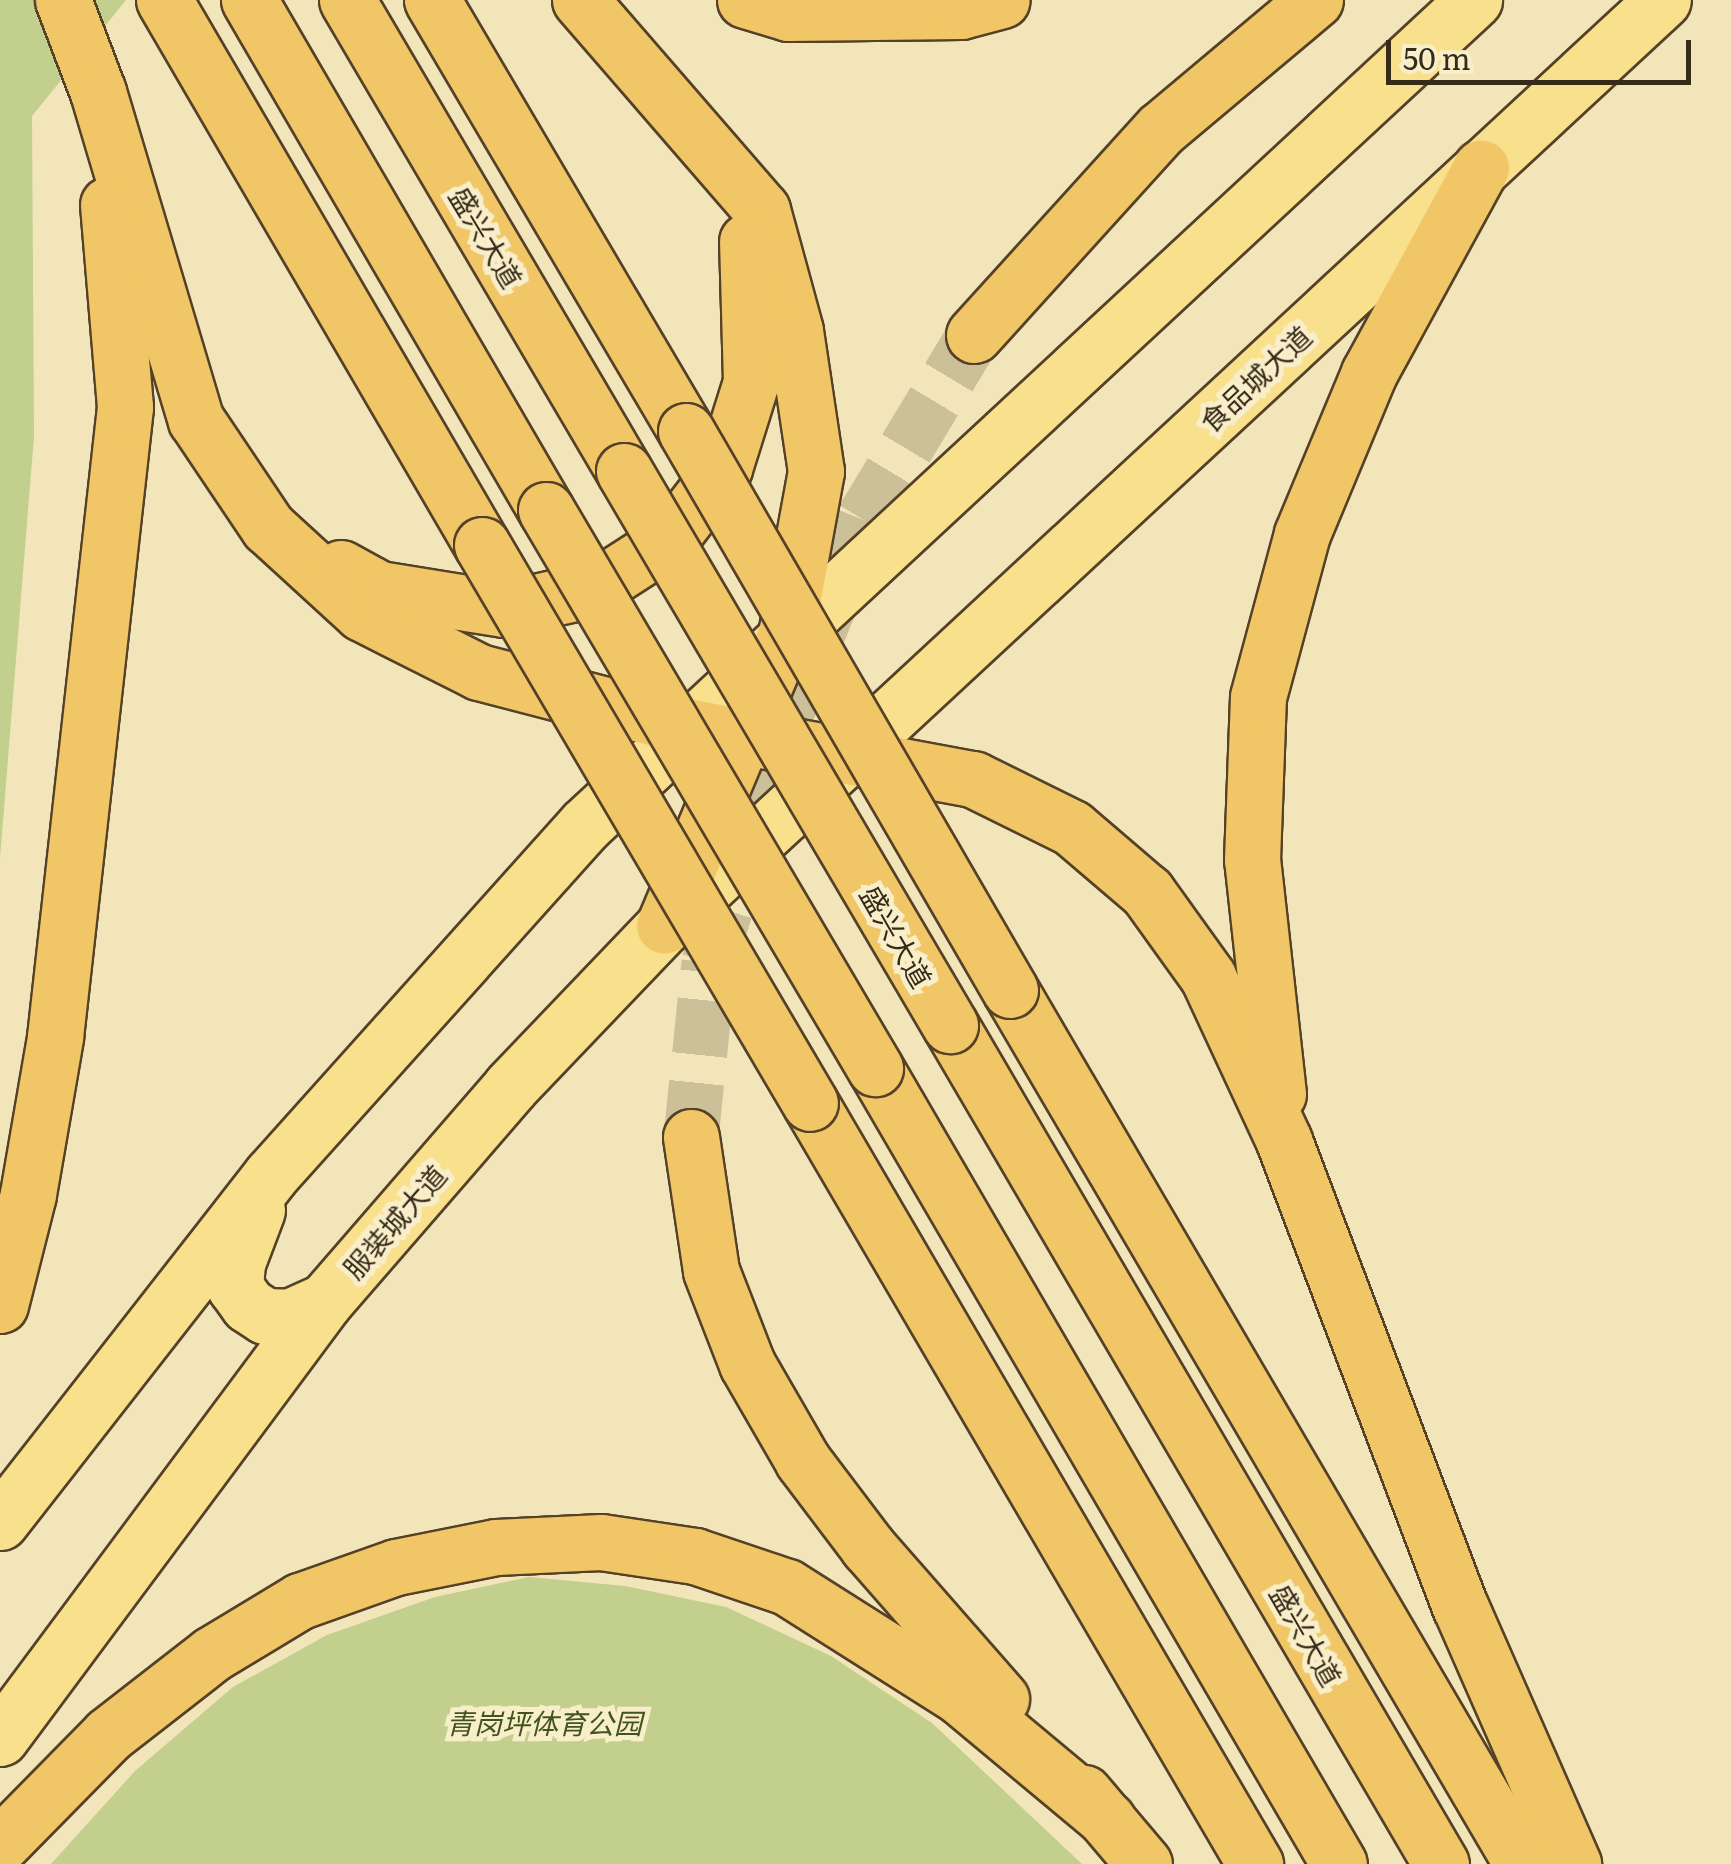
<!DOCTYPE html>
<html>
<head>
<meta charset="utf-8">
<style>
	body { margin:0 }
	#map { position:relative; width:1731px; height:1864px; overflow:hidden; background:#f1e5b9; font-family:Literata,"Noto Sans SC",serif }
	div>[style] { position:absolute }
	.green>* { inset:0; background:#c2cf8d }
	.trunk-tunnel>* { height:55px; margin-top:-27.5px; transform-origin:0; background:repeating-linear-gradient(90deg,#ccc099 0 55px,transparent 0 83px) }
	.roads { filter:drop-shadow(2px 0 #554128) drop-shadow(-2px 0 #554128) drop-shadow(0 2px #554128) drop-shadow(0 -2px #554128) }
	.primary>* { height:55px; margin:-27.5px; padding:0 27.5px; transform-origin:27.5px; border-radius:27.5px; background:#f9e08c }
	.trunk>* { height:55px; margin:-27.5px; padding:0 27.5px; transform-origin:27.5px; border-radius:27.5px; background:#f1c666 }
	.bridges { filter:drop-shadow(2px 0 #554128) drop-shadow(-2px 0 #554128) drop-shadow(0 2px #554128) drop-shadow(0 -2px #554128) }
	.trunk-bridge>* { height:55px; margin:-27.5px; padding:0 27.5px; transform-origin:27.5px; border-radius:27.5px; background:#f1c666 }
	span { translate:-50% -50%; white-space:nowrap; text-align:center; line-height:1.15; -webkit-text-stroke:10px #f8eec9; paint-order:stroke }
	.street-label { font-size:28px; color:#362a19 }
	.park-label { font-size:28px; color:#42541e; font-style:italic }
	.scale { position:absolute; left:1386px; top:40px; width:305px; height:45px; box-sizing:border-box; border:5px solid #362a19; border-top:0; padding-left:12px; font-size:30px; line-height:35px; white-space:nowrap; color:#362a19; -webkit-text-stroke:8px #f8eec9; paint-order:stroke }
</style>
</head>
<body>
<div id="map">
	<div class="green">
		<i style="clip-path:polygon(0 0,126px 0,32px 116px,34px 436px,0 858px)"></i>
		<i style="clip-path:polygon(529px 1577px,625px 1586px,726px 1607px,831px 1656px,932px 1723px,1082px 1864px,51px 1864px,135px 1771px,233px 1687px,327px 1635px,435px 1597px)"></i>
	</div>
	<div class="trunk-tunnel">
		<i style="left:691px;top:1137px;width:176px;rotate:-84.1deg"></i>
		<i style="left:709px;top:962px;width:251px;rotate:-72.9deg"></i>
		<i style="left:783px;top:722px;width:218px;rotate:-68.5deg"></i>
		<i style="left:863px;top:519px;width:215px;rotate:-58.9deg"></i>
	</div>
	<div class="roads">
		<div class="primary">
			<i style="left:257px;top:1210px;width:57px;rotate:110.7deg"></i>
			<i style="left:237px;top:1263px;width:24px;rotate:95deg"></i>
			<i style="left:235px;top:1287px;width:22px;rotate:54deg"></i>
			<i style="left:248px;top:1305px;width:20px;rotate:33deg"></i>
			<i style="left:265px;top:1316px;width:24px;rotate:2deg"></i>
			<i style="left:289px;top:1317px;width:39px;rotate:-24deg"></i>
			<i style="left:0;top:1522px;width:440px;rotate:-52deg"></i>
			<i style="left:271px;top:1175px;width:470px;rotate:-48.1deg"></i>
			<i style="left:585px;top:825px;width:1213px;rotate:-42.86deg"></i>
			<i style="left:0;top:1738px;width:545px;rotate:-53.36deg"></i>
			<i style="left:325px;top:1301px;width:284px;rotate:-49.1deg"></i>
			<i style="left:511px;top:1086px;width:221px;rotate:-46.3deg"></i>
			<i style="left:664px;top:926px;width:1362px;rotate:-42.83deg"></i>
		</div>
		<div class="trunk">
			<i style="left:63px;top:0;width:98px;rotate:69.2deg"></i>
			<i style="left:98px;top:92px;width:342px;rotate:73.4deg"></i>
			<i style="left:196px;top:420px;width:129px;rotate:56.1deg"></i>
			<i style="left:268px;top:527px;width:127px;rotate:42.5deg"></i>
			<i style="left:362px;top:613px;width:131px;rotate:26.8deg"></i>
			<i style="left:479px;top:672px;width:214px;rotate:14.6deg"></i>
			<i style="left:686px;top:726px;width:292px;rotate:10.5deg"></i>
			<i style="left:973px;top:779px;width:110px;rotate:26.3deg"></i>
			<i style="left:1072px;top:828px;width:99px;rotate:40.5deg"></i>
			<i style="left:1147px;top:892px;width:105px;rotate:54.3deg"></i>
			<i style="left:1208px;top:977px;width:181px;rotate:65.1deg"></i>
			<i style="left:1284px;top:1141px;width:497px;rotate:69.3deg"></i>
			<i style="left:1460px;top:1606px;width:282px;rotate:66.3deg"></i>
			<i style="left:164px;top:0;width:631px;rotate:59.74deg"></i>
			<i style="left:249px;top:0;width:590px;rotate:59.79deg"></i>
			<i style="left:347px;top:0;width:546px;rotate:59.54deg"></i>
			<i style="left:432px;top:0;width:500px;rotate:59.49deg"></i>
			<i style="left:580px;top:0;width:278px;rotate:49.1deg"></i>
			<i style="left:762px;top:210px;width:125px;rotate:74.7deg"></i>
			<i style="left:795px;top:331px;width:142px;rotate:81.5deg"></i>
			<i style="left:816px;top:471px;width:166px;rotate:100.4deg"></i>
			<i style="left:786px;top:634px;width:316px;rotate:112.7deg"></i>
			<i style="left:745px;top:0;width:45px;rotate:16.8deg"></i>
			<i style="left:788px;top:13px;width:173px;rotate:-0.7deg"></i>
			<i style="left:961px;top:11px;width:42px;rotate:-15deg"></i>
			<i style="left:974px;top:335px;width:278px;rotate:-47.8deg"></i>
			<i style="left:1161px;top:129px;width:201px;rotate:-40deg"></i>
			<i style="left:341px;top:568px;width:43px;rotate:28.9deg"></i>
			<i style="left:379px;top:589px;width:127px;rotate:9.1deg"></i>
			<i style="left:504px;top:609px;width:91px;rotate:-12.7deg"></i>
			<i style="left:593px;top:589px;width:90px;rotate:-32.8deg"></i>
			<i style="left:669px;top:540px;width:91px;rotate:-52.6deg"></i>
			<i style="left:724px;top:468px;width:90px;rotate:-72.6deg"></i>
			<i style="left:751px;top:382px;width:141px;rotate:-91.6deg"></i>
			<i style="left:1010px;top:990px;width:1013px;rotate:59.64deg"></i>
			<i style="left:950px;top:1025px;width:972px;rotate:59.66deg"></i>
			<i style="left:875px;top:1068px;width:921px;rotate:59.76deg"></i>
			<i style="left:1278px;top:1094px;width:235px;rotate:-96.3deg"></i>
			<i style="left:1252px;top:860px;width:163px;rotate:-87.9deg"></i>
			<i style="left:1258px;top:697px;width:169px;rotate:-74.9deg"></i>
			<i style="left:1302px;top:534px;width:174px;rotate:-67.4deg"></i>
			<i style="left:1369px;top:373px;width:234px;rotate:-61.4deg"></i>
			<i style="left:810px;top:1103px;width:882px;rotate:59.68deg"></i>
			<i style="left:691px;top:1137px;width:135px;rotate:81.5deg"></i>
			<i style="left:711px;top:1271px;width:100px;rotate:68.8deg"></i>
			<i style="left:747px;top:1364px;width:112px;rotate:60deg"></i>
			<i style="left:803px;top:1461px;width:108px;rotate:52.9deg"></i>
			<i style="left:868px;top:1547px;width:202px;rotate:48.8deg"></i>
			<i style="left:0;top:1305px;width:114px;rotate:-75.8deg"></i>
			<i style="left:28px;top:1194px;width:159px;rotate:-80.2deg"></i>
			<i style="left:55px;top:1037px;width:634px;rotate:-83.66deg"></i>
			<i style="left:125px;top:407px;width:203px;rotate:-94.8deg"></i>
			<i style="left:1084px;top:1793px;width:93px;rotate:49.8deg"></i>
			<i style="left:0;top:1845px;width:154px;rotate:-45.5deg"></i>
			<i style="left:108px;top:1735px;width:132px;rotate:-37.9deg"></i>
			<i style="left:212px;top:1654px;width:103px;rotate:-31.1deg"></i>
			<i style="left:300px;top:1601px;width:102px;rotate:-19.5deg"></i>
			<i style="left:396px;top:1567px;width:102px;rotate:-11.3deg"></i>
			<i style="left:496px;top:1547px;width:105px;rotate:-2.7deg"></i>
			<i style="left:601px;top:1542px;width:95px;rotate:8.5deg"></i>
			<i style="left:695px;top:1556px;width:97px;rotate:18.6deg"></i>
			<i style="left:787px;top:1587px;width:202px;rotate:32.3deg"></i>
			<i style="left:958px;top:1695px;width:194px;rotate:39.8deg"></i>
		</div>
	</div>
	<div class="bridges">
		<div class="trunk-bridge">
			<i style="left:686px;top:431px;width:646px;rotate:59.9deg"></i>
			<i style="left:624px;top:471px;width:643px;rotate:59.53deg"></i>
			<i style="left:546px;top:510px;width:648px;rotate:59.48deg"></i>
			<i style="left:482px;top:545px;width:647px;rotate:59.55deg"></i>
		</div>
	</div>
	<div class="street-label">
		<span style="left:487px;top:237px;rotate:59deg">盛兴大道</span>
		<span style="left:1255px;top:378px;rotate:-43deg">食品城大道</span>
		<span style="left:897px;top:936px;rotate:60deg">盛兴大道</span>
		<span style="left:394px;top:1221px;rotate:-49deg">服装城大道</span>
		<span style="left:1307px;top:1635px;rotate:60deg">盛兴大道</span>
	</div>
	<div class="park-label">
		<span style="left:544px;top:1722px">青岗坪体育公园</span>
	</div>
	<div class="scale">50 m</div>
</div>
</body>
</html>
